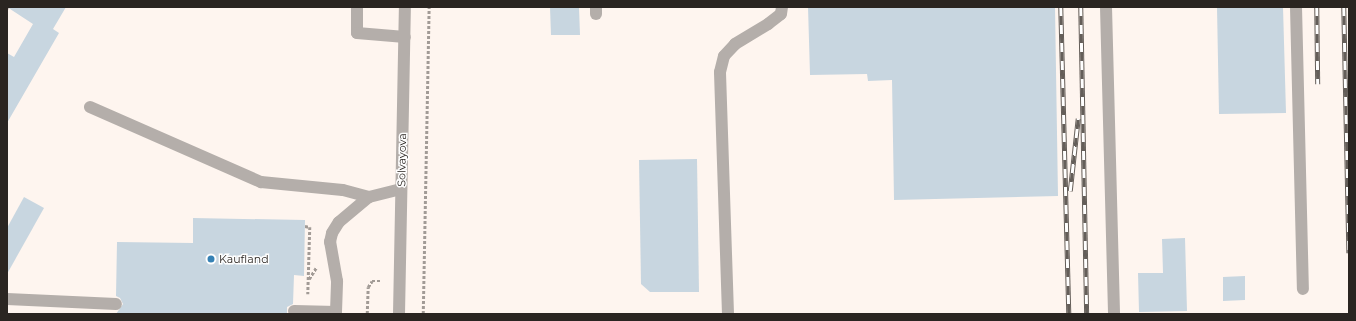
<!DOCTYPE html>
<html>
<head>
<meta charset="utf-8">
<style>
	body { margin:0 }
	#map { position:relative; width:1356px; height:321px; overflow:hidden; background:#fef5ef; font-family:Montserrat,sans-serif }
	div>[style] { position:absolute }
	.building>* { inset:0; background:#c8d6e0 }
	.path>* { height:2.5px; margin-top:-1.25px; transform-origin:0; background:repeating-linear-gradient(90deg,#a29b96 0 3px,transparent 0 5px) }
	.lane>* { height:12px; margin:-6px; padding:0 6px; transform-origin:6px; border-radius:6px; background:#b4aeaa }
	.street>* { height:12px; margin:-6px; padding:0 6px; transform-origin:6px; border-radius:6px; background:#b4aeaa }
	.rail>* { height:4.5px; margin-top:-2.25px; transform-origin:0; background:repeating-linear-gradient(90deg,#fff 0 9px,#645e59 0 18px); box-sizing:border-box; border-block:1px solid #645e59 }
	.dots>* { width:11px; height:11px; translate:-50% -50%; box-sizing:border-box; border:2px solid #fff; border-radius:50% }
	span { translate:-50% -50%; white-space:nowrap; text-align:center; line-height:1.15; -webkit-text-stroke:3px #fff; paint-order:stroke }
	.street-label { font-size:11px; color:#2a2521 }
	.poi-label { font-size:11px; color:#2a2521 }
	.left { translate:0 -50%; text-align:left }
	.frame { position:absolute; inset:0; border:8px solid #2a2521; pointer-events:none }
</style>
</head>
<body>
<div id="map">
	<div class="building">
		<i style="clip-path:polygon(7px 7px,66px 7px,53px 29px,59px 33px,7px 123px,7px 53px,14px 57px,33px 24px)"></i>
		<i style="clip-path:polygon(550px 7px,579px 7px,580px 35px,551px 35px)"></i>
		<i style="clip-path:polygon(808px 7px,1055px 7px,1058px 196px,894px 200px,892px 80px,868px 81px,867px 74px,810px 75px)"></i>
		<i style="clip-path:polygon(1217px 7px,1283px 7px,1286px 113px,1219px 114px)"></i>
		<i style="clip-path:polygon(697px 159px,699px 292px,650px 292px,641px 284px,639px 160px)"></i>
		<i style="clip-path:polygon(24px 197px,44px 208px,7px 274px,7px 228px)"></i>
		<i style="clip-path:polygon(193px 218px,305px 220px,304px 276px,294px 275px,293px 304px,287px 307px,287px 314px,116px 314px,123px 304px,120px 298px,116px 296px,117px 242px,193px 243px)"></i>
		<i style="clip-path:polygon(1185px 238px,1187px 311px,1139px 312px,1138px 273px,1163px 273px,1162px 239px)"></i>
		<i style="clip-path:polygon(1245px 276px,1245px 300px,1223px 301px,1223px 277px)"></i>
	</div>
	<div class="path">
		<i style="left:7px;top:8px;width:1px;rotate:-45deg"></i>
		<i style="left:305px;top:226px;width:5px;rotate:11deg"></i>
		<i style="left:310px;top:227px;width:67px;rotate:91.7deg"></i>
		<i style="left:309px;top:279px;width:13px;rotate:-58deg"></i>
		<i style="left:367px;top:314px;width:27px;rotate:-88deg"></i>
		<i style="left:368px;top:287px;width:7px;rotate:-56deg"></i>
		<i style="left:372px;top:281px;width:9px"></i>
		<i style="left:423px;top:314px;width:307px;rotate:-88.9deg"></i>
	</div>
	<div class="lane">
		<i style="left:357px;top:7px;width:26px;rotate:90deg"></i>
		<i style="left:357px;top:33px;width:48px;rotate:4.8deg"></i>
		<i style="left:596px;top:7px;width:7px;rotate:90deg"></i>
		<i style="left:1106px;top:7px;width:307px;rotate:88.5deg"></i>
		<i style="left:1296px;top:7px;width:282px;rotate:88.6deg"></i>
		<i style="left:90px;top:107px;width:187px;rotate:23.7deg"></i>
		<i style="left:261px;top:182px;width:82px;rotate:5.6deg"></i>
		<i style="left:343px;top:190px;width:27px;rotate:15deg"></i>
		<i style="left:369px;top:197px;width:33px;rotate:-14deg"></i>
		<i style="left:7px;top:299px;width:109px;rotate:2.6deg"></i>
		<i style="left:294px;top:311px;width:42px;rotate:1.4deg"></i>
		<i style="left:336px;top:312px;width:31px;rotate:-88deg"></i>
		<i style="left:337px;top:281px;width:40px;rotate:-100deg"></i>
		<i style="left:330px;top:242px;width:9px;rotate:-77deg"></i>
		<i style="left:332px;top:233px;width:13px;rotate:-58deg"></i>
		<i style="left:339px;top:222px;width:39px;rotate:-40deg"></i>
		<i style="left:728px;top:314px;width:242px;rotate:-91.9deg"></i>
		<i style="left:720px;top:72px;width:16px;rotate:-76deg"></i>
		<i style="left:724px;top:56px;width:16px;rotate:-47deg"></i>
		<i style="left:735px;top:44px;width:39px;rotate:-31deg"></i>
		<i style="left:768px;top:24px;width:16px;rotate:-38deg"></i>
		<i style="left:781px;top:14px;width:7px;rotate:-82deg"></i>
	</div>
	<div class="street">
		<i style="left:399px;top:314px;width:307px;rotate:-88.9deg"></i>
	</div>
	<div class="rail">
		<i style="left:1061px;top:7px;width:307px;rotate:88.5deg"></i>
		<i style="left:1081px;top:7px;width:307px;rotate:88.9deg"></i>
		<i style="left:1317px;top:7px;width:77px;rotate:89.3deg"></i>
		<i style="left:1344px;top:7px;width:246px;rotate:88.8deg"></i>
		<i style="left:1070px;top:191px;width:73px;rotate:-83.7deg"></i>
	</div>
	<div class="dots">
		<i style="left:211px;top:259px;background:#3682b5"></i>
	</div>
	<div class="street-label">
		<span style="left:402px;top:160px;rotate:-89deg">Solvayova</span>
	</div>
	<div class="poi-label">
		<span class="left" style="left:219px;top:259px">Kaufland</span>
	</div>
	<div class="frame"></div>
</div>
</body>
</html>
